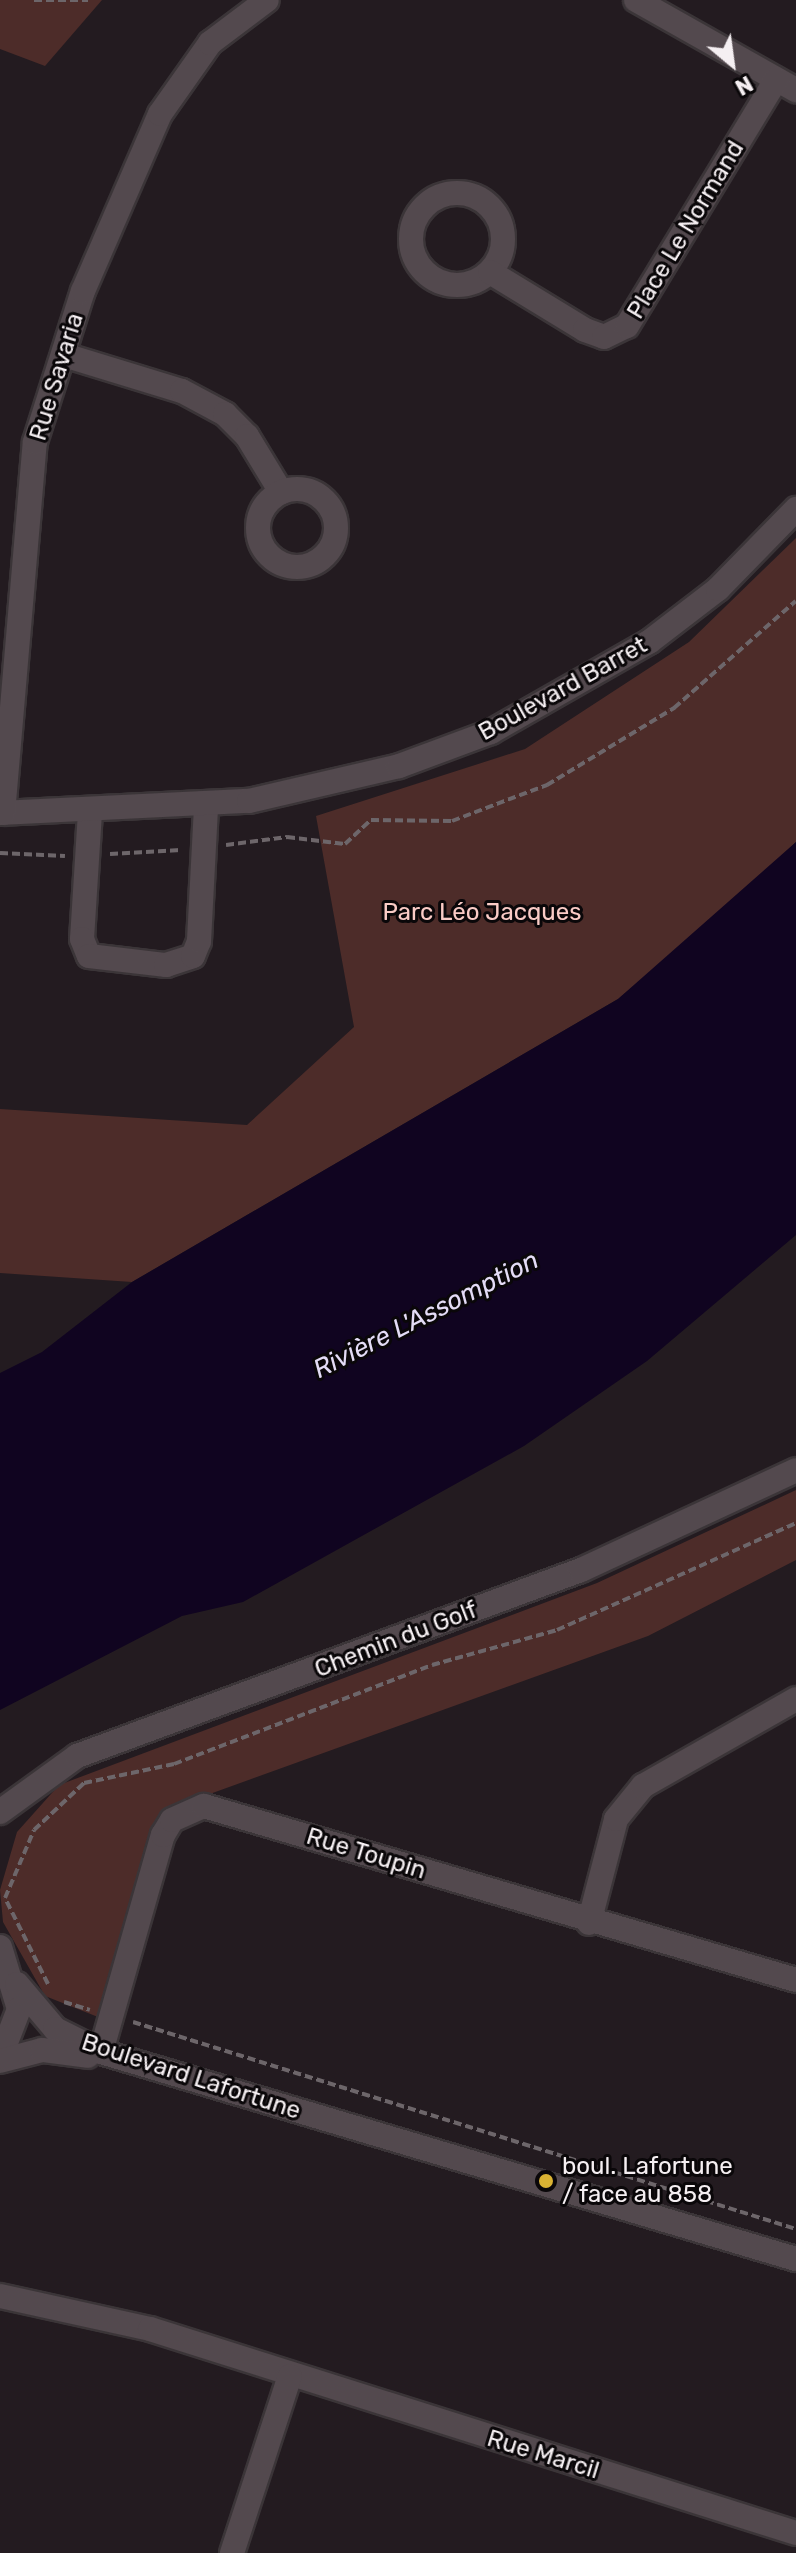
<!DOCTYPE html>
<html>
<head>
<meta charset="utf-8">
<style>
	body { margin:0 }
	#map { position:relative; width:796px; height:2553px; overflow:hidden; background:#231b20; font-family:Rubik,sans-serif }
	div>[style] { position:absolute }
	.green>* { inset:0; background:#4d2c29 }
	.water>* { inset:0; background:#100420 }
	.path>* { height:4px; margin-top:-2px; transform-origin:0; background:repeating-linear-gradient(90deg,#6d666a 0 8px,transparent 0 12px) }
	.roads { filter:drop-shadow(2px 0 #3b3538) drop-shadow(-2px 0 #3b3538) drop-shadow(0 2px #3b3538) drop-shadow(0 -2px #3b3538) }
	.minor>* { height:24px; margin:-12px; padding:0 12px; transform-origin:12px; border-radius:12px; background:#53494e }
	.minor>.ring { margin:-12px; padding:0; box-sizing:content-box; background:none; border:24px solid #53494e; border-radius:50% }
	.dots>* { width:22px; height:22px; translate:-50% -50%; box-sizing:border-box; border:4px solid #0a0709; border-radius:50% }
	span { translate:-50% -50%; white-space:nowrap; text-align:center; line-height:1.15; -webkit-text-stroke:6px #0a0709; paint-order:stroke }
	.street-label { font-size:24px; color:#f5eff2 }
	.park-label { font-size:24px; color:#facbc6 }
	.poi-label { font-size:24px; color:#f5eff2 }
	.left { translate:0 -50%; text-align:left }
	.water-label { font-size:26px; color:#e4dcf6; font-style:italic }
	.north { position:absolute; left:692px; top:24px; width:80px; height:80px; -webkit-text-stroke:6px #0a0709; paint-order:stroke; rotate:151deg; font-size:22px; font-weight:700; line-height:32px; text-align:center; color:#f5eff2 }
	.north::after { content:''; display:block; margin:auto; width:28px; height:36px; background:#f5eff2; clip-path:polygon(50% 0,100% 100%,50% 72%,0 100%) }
</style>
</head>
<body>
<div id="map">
	<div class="green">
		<i style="clip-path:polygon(0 0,102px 0,45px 66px,0 49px)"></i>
		<i style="clip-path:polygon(796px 538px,796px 842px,716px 918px,618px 999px,132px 1282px,0 1273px,0 1109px,247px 1125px,354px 1027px,316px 816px,525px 749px,689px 642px)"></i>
		<i style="clip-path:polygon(796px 1490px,796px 1560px,648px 1636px,182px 1804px,161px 1825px,98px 2017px,45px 1996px,3px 1922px,0 1890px,17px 1832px,59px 1785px,597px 1583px)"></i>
	</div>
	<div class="water">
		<i style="clip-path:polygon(796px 842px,796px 1235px,647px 1361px,524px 1446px,243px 1602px,182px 1616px,0 1710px,0 1373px,42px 1352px,132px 1282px,618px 999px)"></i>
	</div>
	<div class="path">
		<i style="left:34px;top:0;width:54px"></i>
		<i style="left:226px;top:845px;width:62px;rotate:-7.5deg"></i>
		<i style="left:287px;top:837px;width:58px;rotate:6.9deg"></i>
		<i style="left:345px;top:844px;width:35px;rotate:-43deg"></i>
		<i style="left:371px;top:820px;width:81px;rotate:0.7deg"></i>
		<i style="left:452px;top:821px;width:102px;rotate:-20.8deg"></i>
		<i style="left:547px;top:785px;width:149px;rotate:-31.2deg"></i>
		<i style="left:674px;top:708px;width:162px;rotate:-41.3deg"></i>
		<i style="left:0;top:853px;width:65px;rotate:2.6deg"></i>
		<i style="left:110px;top:854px;width:71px;rotate:-3.2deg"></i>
		<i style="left:48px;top:1984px;width:96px;rotate:-116.6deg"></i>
		<i style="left:5px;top:1898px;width:74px;rotate:-66.9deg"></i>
		<i style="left:34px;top:1830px;width:69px;rotate:-43.2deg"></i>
		<i style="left:84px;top:1783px;width:92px;rotate:-11.9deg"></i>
		<i style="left:174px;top:1764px;width:276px;rotate:-21deg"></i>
		<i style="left:432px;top:1665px;width:130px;rotate:-15.6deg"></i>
		<i style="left:557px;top:1630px;width:262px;rotate:-24.1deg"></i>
		<i style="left:64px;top:2002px;width:27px;rotate:17deg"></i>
		<i style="left:133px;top:2022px;width:695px;rotate:17.34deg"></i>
	</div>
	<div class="roads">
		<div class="minor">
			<i style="left:636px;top:0;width:184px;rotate:29.4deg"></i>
			<i class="ring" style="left:411px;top:193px;width:68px;height:68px"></i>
			<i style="left:490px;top:272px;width:111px;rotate:31.4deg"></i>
			<i style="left:585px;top:330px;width:20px;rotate:20deg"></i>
			<i style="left:604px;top:337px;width:25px;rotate:-26deg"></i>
			<i style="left:627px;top:326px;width:288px;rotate:-58.8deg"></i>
			<i style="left:64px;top:355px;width:123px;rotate:17deg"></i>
			<i style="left:182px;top:391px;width:49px;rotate:28.1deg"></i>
			<i style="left:225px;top:414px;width:31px;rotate:45deg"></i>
			<i style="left:247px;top:436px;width:66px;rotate:58.7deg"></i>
			<i class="ring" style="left:258px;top:489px;width:54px;height:54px"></i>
			<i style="left:90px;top:812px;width:127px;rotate:93.6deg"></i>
			<i style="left:82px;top:939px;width:18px;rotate:68deg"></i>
			<i style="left:89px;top:956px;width:78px;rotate:6.7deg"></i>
			<i style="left:166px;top:965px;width:28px;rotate:-18deg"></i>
			<i style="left:193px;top:956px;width:16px;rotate:-68deg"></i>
			<i style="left:199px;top:941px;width:135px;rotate:-87deg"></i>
			<i style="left:0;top:813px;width:249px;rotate:-2.8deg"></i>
			<i style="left:249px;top:801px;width:154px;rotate:-13.1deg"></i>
			<i style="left:399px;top:766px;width:98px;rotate:-20.3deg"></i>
			<i style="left:491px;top:732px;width:182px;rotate:-29.7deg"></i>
			<i style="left:649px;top:642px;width:87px;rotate:-37.5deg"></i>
			<i style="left:718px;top:589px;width:112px;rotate:-45.7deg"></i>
			<i style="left:3px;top:813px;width:372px;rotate:-85.1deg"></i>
			<i style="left:35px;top:442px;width:158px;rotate:-72.4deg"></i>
			<i style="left:83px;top:291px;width:193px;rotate:-66.5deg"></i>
			<i style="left:160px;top:114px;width:87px;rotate:-54.8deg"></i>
			<i style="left:210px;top:43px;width:71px;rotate:-37deg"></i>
			<i style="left:0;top:1812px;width:95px;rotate:-36deg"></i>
			<i style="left:77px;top:1756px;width:537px;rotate:-20.26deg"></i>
			<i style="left:581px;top:1570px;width:237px;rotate:-24.9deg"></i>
			<i style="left:589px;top:1923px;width:107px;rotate:-75.4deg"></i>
			<i style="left:616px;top:1819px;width:43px;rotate:-50.7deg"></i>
			<i style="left:643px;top:1786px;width:176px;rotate:-29.6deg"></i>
			<i style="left:0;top:1947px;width:65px;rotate:73deg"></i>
			<i style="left:19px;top:2009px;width:53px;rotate:111.2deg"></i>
			<i style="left:17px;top:1984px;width:59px;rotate:49.8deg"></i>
			<i style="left:55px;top:2029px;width:51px;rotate:26.6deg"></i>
			<i style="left:101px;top:2052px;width:725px;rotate:16.59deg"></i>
			<i style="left:101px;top:2052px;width:226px;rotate:-74.1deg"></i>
			<i style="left:163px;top:1835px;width:17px;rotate:-59deg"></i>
			<i style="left:172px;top:1820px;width:35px;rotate:-24deg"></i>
			<i style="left:204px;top:1806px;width:617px;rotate:16.38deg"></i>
			<i style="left:0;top:2061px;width:43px;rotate:-14.7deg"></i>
			<i style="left:42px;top:2050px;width:46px;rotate:7.4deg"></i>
			<i style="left:0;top:2296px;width:154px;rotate:12.4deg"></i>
			<i style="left:150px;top:2329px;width:677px;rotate:17.53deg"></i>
			<i style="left:232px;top:2553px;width:186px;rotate:-71.9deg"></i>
		</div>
	</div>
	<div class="dots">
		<i style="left:546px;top:2181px;background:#dab333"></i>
	</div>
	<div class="street-label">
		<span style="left:686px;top:230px;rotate:-59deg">Place Le Normand</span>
		<span style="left:57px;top:377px;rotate:-73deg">Rue Savaria</span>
		<span style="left:563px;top:689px;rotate:-29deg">Boulevard Barret</span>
		<span style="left:396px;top:1640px;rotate:-21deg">Chemin du Golf</span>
		<span style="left:366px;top:1854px;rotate:17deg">Rue Toupin</span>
		<span style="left:191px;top:2077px;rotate:18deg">Boulevard Lafortune</span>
		<span style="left:543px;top:2455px;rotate:17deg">Rue Marcil</span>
	</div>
	<div class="park-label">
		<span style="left:482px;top:913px">Parc Léo Jacques</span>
	</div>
	<div class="poi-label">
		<span class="left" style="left:562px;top:2181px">boul. Lafortune<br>/ face au 858</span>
	</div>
	<div class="water-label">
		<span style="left:426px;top:1315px;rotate:-27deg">Rivière L'Assomption</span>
	</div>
	<div class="north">N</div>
</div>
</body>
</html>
